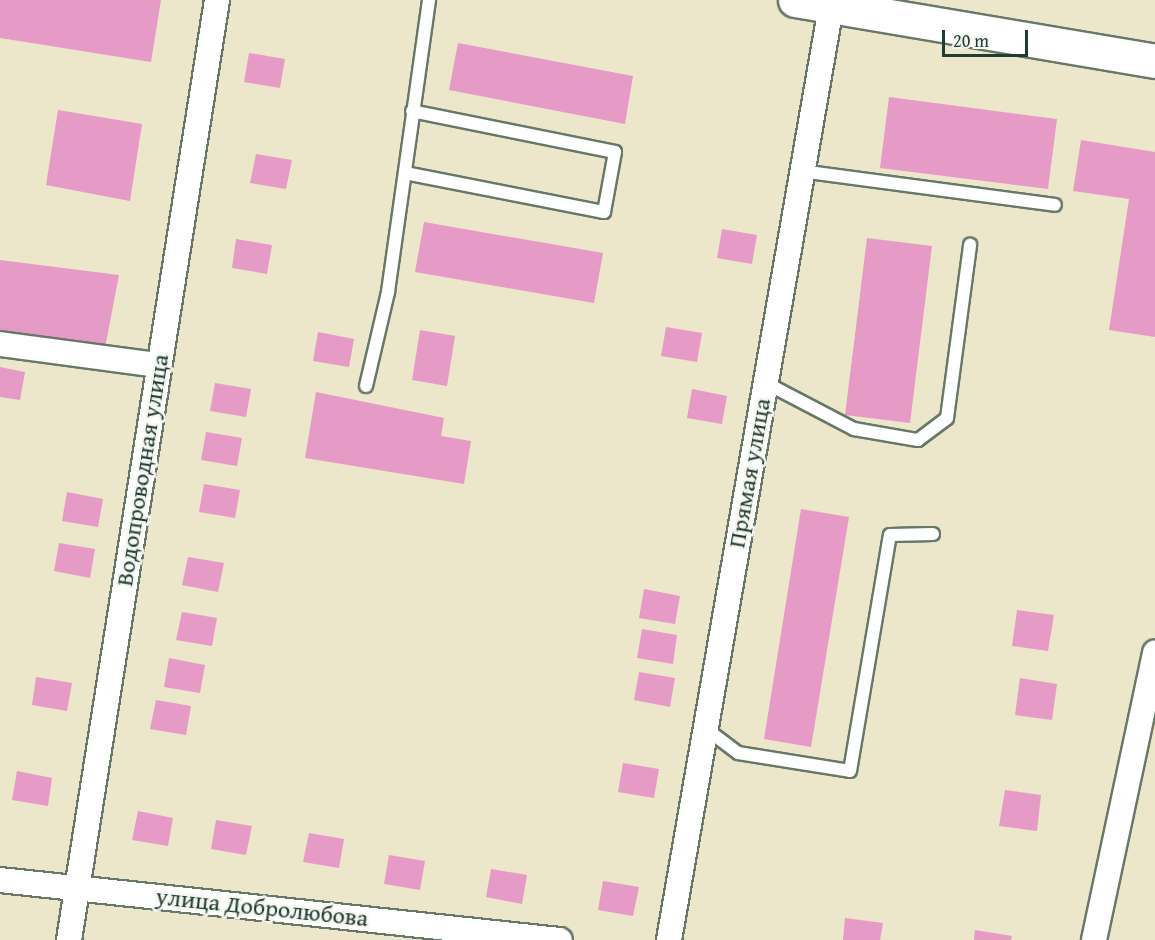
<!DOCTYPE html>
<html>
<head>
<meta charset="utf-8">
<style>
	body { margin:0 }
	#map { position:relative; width:1155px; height:940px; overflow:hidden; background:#ece6cb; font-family:"Gentium Book Plus",serif }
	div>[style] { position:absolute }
	.building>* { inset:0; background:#e69bc7 }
	.roads { filter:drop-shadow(2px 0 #677869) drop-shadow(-2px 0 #677869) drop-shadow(0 2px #677869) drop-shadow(0 -2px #677869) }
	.service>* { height:12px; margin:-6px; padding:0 6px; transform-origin:6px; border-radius:6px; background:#fff }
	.minor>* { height:24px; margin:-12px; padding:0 12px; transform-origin:12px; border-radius:12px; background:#fff }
	.secondary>* { height:33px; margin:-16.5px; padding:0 16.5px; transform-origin:16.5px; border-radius:16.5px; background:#fff }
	span { translate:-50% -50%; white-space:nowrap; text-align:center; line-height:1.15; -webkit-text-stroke:5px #f6f6f2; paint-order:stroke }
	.street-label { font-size:24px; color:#1f3d34 }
	.scale { position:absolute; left:942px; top:30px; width:86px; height:27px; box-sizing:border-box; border:3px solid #1f3d34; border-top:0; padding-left:8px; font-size:18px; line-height:21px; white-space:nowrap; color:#1f3d34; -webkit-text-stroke:4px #f6f6f2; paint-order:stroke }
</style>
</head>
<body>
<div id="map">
	<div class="building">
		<i style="clip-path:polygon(0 0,161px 0,151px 62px,0 38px)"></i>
		<i style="clip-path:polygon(458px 43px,633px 76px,625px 124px,449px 90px)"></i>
		<i style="clip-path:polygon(249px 53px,285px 59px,280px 88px,244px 82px)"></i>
		<i style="clip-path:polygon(889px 97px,1057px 119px,1048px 189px,880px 168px)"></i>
		<i style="clip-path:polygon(58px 110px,142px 124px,130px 201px,46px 185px)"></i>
		<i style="clip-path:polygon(1081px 140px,1155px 152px,1155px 337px,1109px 330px,1129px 199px,1073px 191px)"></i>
		<i style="clip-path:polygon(256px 154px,292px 160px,286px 189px,250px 183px)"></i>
		<i style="clip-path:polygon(424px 222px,603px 253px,594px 303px,415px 272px)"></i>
		<i style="clip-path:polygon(722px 229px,757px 235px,752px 264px,717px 258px)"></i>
		<i style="clip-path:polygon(867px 238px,932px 246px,910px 423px,845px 415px)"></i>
		<i style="clip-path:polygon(236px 239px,272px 245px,267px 274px,232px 268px)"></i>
		<i style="clip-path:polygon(0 260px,119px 275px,105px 348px,0 330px)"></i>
		<i style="clip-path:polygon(666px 327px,702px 333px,697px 362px,661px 356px)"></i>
		<i style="clip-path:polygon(420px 330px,455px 336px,447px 386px,412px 380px)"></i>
		<i style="clip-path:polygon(318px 332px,354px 339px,349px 367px,313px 361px)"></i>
		<i style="clip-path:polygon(0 367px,25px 372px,20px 400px,0 397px)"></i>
		<i style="clip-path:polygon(215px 383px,251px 389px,246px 417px,210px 411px)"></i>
		<i style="clip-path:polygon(692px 389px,727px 396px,722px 424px,687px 418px)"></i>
		<i style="clip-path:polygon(316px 392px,444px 418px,441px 436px,471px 441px,464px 484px,305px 458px)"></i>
		<i style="clip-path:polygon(206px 432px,242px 438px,237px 466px,201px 460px)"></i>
		<i style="clip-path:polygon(204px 484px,240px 490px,235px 518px,199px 512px)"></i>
		<i style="clip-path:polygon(67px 492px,103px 499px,98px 527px,62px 521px)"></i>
		<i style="clip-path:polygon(801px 509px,849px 517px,811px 747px,764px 739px)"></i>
		<i style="clip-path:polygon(59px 543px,95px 549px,90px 578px,54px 571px)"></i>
		<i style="clip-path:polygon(188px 557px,224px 563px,218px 592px,182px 585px)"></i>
		<i style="clip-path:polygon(644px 589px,680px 596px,675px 624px,639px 618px)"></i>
		<i style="clip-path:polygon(1017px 610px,1054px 615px,1048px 651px,1012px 646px)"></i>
		<i style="clip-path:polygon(182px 612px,217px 618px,212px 646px,176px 640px)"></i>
		<i style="clip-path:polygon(642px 629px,677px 635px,673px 664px,637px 658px)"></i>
		<i style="clip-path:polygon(169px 658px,205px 665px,200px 693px,164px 687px)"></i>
		<i style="clip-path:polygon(639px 672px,675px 678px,670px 707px,634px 700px)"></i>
		<i style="clip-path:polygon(36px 677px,72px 683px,67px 711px,32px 705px)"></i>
		<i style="clip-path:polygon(1020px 678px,1057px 684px,1052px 720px,1015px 715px)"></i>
		<i style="clip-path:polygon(156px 700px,191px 706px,186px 735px,150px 729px)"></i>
		<i style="clip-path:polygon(623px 763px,659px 769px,654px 798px,618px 792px)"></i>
		<i style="clip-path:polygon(17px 771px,52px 778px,48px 806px,12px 800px)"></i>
		<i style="clip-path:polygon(1005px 790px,1041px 795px,1037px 831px,999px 826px)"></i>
		<i style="clip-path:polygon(138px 811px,173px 818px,168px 846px,132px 840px)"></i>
		<i style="clip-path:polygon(216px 820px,252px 826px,246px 855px,211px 849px)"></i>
		<i style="clip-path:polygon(309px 833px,344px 839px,339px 868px,303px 862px)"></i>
		<i style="clip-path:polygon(389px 855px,425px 861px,420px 890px,384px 884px)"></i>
		<i style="clip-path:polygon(491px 869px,527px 875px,522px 904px,486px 897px)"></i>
		<i style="clip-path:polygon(603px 881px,639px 887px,633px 916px,598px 910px)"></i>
		<i style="clip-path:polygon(845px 918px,883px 923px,880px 940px,843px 940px)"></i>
		<i style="clip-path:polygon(975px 930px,1012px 936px,1011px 940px,974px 940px)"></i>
	</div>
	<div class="roads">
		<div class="service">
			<i style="left:801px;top:171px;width:256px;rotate:7.6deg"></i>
			<i style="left:405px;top:173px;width:203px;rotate:11.1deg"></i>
			<i style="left:604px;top:212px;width:61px;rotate:-79.6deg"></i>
			<i style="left:615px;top:152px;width:207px;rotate:-168.6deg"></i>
			<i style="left:764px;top:382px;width:102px;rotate:27.6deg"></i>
			<i style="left:854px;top:429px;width:65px;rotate:9.8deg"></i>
			<i style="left:918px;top:440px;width:36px;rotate:-37deg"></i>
			<i style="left:947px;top:418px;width:175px;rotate:-82.4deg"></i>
			<i style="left:366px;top:386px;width:97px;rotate:-76.8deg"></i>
			<i style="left:388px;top:292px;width:295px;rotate:-82deg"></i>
			<i style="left:705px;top:728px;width:41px;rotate:37.1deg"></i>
			<i style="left:738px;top:753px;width:113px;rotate:9.1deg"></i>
			<i style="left:850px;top:771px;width:239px;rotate:-80.4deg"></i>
			<i style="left:890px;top:535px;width:43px;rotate:-1.3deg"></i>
		</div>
		<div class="minor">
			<i style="left:0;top:344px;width:159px;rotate:7.6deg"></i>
			<i style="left:0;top:880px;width:563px;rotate:6.12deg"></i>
			<i style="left:69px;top:940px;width:952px;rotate:-81.05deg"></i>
			<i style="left:669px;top:940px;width:947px;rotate:-80.15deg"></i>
			<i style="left:1094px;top:940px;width:294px;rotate:-78deg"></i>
		</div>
		<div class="secondary">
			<i style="left:795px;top:0;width:365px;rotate:9.6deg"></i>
		</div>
	</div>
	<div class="street-label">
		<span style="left:142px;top:470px;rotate:-81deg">Водопроводная улица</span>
		<span style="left:749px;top:473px;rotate:-80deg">Прямая улица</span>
		<span style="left:262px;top:907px;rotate:6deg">улица Добролюбова</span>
	</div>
	<div class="scale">20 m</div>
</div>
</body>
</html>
